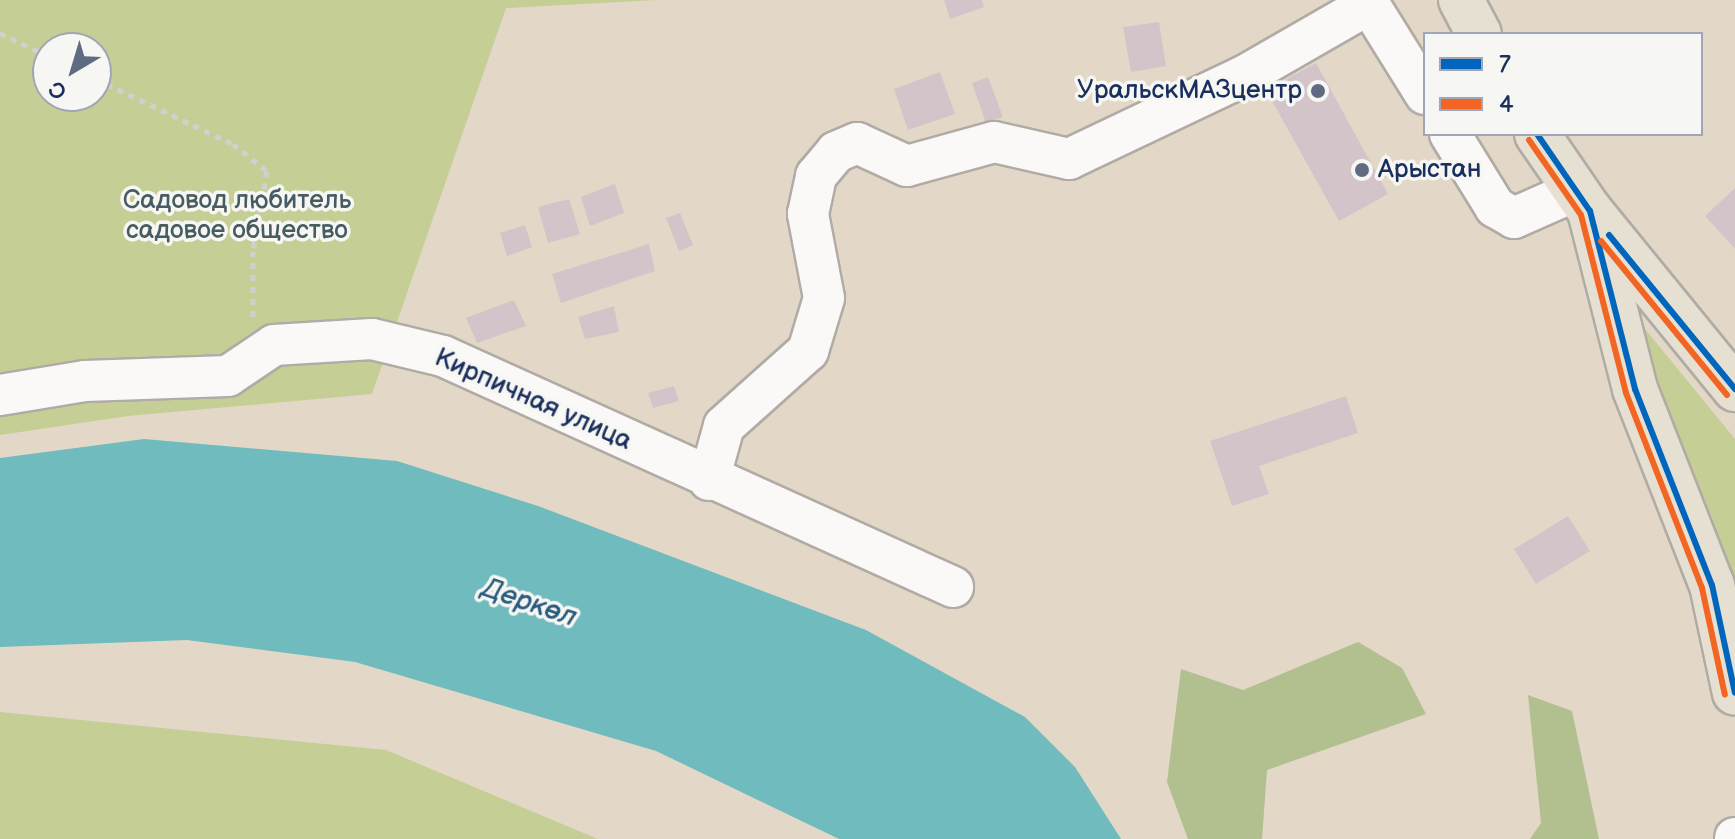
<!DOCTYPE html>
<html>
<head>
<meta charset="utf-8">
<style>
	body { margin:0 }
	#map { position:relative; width:1735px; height:839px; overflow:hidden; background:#e3d8c7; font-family:"Balsamiq Sans",sans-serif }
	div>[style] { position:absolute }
	.green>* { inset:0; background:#c5ce94 }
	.forest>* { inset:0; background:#b2bf8e }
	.water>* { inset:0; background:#70bbbe }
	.building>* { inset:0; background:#d2c4c9 }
	.path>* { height:5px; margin-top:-2.5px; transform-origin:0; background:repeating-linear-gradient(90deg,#d2d0cf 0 6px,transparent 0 12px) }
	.roads { filter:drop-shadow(2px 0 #b1aba5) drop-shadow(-2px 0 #b1aba5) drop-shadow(0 2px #b1aba5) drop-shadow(0 -2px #b1aba5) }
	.minor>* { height:40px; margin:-20px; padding:0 20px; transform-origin:20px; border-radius:20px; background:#fbf9f7 }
	.highway>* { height:44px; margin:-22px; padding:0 22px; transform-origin:22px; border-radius:22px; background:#e6e0d2 }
	.bus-1>* { height:6px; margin:-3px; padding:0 3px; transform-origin:3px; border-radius:3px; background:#0065bd }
	.bus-2>* { height:6px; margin:-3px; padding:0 3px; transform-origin:3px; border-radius:3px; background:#f26522 }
	.dots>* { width:22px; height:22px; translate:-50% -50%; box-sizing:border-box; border:4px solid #f6f6f2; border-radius:50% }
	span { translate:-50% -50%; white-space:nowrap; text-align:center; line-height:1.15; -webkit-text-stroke:7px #f6f6f2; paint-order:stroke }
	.poi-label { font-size:26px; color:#1b2f5e }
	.right { translate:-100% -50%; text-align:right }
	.left { translate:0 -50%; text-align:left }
	.park-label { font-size:26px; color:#475c62 }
	.street-label { font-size:26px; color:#1b2f5e }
	.water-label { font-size:28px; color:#285b7e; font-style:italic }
	.legend { position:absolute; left:1423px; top:32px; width:280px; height:104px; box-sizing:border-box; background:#f6f6f2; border:2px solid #9ea6b7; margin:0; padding:10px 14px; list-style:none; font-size:24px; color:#1b2f5e }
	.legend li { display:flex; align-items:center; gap:16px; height:40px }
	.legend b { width:40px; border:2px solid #9ea6b7 }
	.north { position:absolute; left:32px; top:32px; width:80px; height:80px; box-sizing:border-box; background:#f6f6f2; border:2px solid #9ea6b7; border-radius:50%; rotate:218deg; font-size:22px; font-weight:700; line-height:32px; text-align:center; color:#1b2f5e }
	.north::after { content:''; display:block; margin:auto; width:28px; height:36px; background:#616a83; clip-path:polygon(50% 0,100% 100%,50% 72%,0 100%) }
</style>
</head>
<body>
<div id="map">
	<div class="green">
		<i style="clip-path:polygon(evenodd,0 0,656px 0,506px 8px,372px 394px,128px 416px,0 435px,0 0,48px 48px,96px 48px,96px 96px,48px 96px,48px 48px)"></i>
		<i style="clip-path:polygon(1632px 313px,1735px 439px,1735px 616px,1679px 459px)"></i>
		<i style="clip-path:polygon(0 712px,386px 750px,598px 839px,0 839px)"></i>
	</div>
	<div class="forest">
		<i style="clip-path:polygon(1358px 642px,1402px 668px,1426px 714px,1267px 770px,1262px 839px,1188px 839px,1167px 782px,1181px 669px,1243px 690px)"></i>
		<i style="clip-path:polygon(1528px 695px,1572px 711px,1599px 839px,1530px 839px,1541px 823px)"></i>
	</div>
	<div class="water">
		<i style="clip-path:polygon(144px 439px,397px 461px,538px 506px,866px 630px,1025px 717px,1075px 767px,1121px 839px,839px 839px,656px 751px,355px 662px,187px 640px,0 647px,0 458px)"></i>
	</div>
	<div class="building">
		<i style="clip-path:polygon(944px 0,982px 0,984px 7px,950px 19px)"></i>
		<i style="clip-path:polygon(1159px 22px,1166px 66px,1131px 72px,1123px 27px)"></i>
		<i style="clip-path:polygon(1316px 63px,1388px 194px,1339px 221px,1266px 90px)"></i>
		<i style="clip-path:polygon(940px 72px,955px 114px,908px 130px,894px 89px)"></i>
		<i style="clip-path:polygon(988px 77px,1003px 117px,986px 123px,972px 83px)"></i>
		<i style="clip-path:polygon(615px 184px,624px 213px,590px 226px,581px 197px)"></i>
		<i style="clip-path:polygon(1735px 188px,1735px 249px,1705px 216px)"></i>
		<i style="clip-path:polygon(569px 199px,580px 234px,548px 243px,538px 207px)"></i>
		<i style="clip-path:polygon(680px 213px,693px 245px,679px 251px,666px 218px)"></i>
		<i style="clip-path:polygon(525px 225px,532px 247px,507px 256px,500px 233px)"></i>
		<i style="clip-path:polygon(649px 244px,655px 271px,561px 303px,552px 274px)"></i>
		<i style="clip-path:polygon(514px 300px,526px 326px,477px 343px,466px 318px)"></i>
		<i style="clip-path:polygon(614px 306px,619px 332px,585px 339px,578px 317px)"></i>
		<i style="clip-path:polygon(674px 386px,679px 401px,653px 408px,648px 393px)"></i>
		<i style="clip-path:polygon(1346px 396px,1358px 433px,1259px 466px,1269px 494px,1232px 506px,1210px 441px)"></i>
		<i style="clip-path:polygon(1568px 516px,1590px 551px,1536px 584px,1514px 549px)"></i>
	</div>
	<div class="path">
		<i style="left:0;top:33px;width:53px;rotate:25.6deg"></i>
		<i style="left:96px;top:79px;width:152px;rotate:25.4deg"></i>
		<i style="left:233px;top:144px;width:43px;rotate:38.5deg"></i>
		<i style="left:267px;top:171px;width:81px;rotate:99.9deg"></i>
		<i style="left:253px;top:251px;width:71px;rotate:90deg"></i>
	</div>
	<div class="roads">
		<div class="minor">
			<i style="left:1369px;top:4px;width:106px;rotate:58.1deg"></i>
			<i style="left:1450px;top:134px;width:86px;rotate:58.3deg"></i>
			<i style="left:1495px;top:207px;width:22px;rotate:30deg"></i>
			<i style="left:1514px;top:218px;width:67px;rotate:-23.9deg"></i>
			<i style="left:0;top:395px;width:86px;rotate:-9.4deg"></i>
			<i style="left:85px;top:381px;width:143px;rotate:-2deg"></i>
			<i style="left:228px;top:376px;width:55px;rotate:-34deg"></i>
			<i style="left:274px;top:345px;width:98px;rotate:-3.5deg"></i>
			<i style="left:372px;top:339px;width:73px;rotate:13.5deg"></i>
			<i style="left:443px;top:356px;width:560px;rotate:24.37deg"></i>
			<i style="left:709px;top:480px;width:56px;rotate:-74.5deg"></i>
			<i style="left:724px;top:426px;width:113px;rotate:-41.8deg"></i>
			<i style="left:808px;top:351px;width:55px;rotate:-73.2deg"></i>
			<i style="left:824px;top:298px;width:86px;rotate:-100.8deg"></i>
			<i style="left:808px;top:214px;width:39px;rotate:-78deg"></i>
			<i style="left:816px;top:176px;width:31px;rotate:-50deg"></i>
			<i style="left:836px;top:152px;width:23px;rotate:-23deg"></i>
			<i style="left:857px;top:143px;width:55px;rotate:24.7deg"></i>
			<i style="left:907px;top:166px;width:90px;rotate:-15.4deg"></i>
			<i style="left:994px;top:142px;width:77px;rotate:12.8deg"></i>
			<i style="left:1069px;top:159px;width:194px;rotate:-25.4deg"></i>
			<i style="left:1244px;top:76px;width:144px;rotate:-29.9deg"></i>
			<i style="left:1369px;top:4px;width:4px;rotate:-117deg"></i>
			<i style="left:1735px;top:839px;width:1px;rotate:-90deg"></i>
		</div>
		<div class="highway">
			<i style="left:1461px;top:0;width:38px;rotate:62deg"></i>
			<i style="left:1537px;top:134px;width:93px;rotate:55.5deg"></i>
			<i style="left:1590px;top:211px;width:230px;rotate:50.8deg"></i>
			<i style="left:1590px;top:211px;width:184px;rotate:75.8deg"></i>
			<i style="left:1635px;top:389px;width:211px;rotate:68.6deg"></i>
			<i style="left:1712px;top:585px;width:110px;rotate:78deg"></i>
		</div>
	</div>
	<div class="bus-1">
		<i style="left:1537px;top:134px;width:93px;rotate:55.5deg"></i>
		<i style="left:1590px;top:211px;width:184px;rotate:75.8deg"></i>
		<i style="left:1635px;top:389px;width:211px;rotate:68.6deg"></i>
		<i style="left:1712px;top:585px;width:110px;rotate:78deg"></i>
		<i style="left:1609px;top:235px;width:199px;rotate:50.7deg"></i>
	</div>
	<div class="bus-2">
		<i style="left:1529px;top:140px;width:91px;rotate:55.3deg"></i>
		<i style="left:1581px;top:215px;width:184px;rotate:75.8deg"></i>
		<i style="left:1626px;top:393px;width:209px;rotate:68.7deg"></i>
		<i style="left:1702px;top:588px;width:109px;rotate:77.9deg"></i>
		<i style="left:1601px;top:241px;width:199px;rotate:50.7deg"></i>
	</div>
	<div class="dots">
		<i style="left:1318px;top:91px;background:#616a83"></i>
		<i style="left:1362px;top:170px;background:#616a83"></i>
	</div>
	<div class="poi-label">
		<span class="right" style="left:1302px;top:91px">УральскМАЗцентр</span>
		<span class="left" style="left:1378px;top:170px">Арыстан</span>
	</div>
	<div class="park-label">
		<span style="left:237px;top:216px">Садовод любитель<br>садовое общество</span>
	</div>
	<div class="street-label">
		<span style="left:533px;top:400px;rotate:24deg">Кирпичная улица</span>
	</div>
	<div class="water-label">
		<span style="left:529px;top:603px;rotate:19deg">Деркөл</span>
	</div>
	<ul class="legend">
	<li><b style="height:10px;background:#0065bd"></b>7</li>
	<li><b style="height:10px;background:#f26522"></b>4</li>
	</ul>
	<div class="north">С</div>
</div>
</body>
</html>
